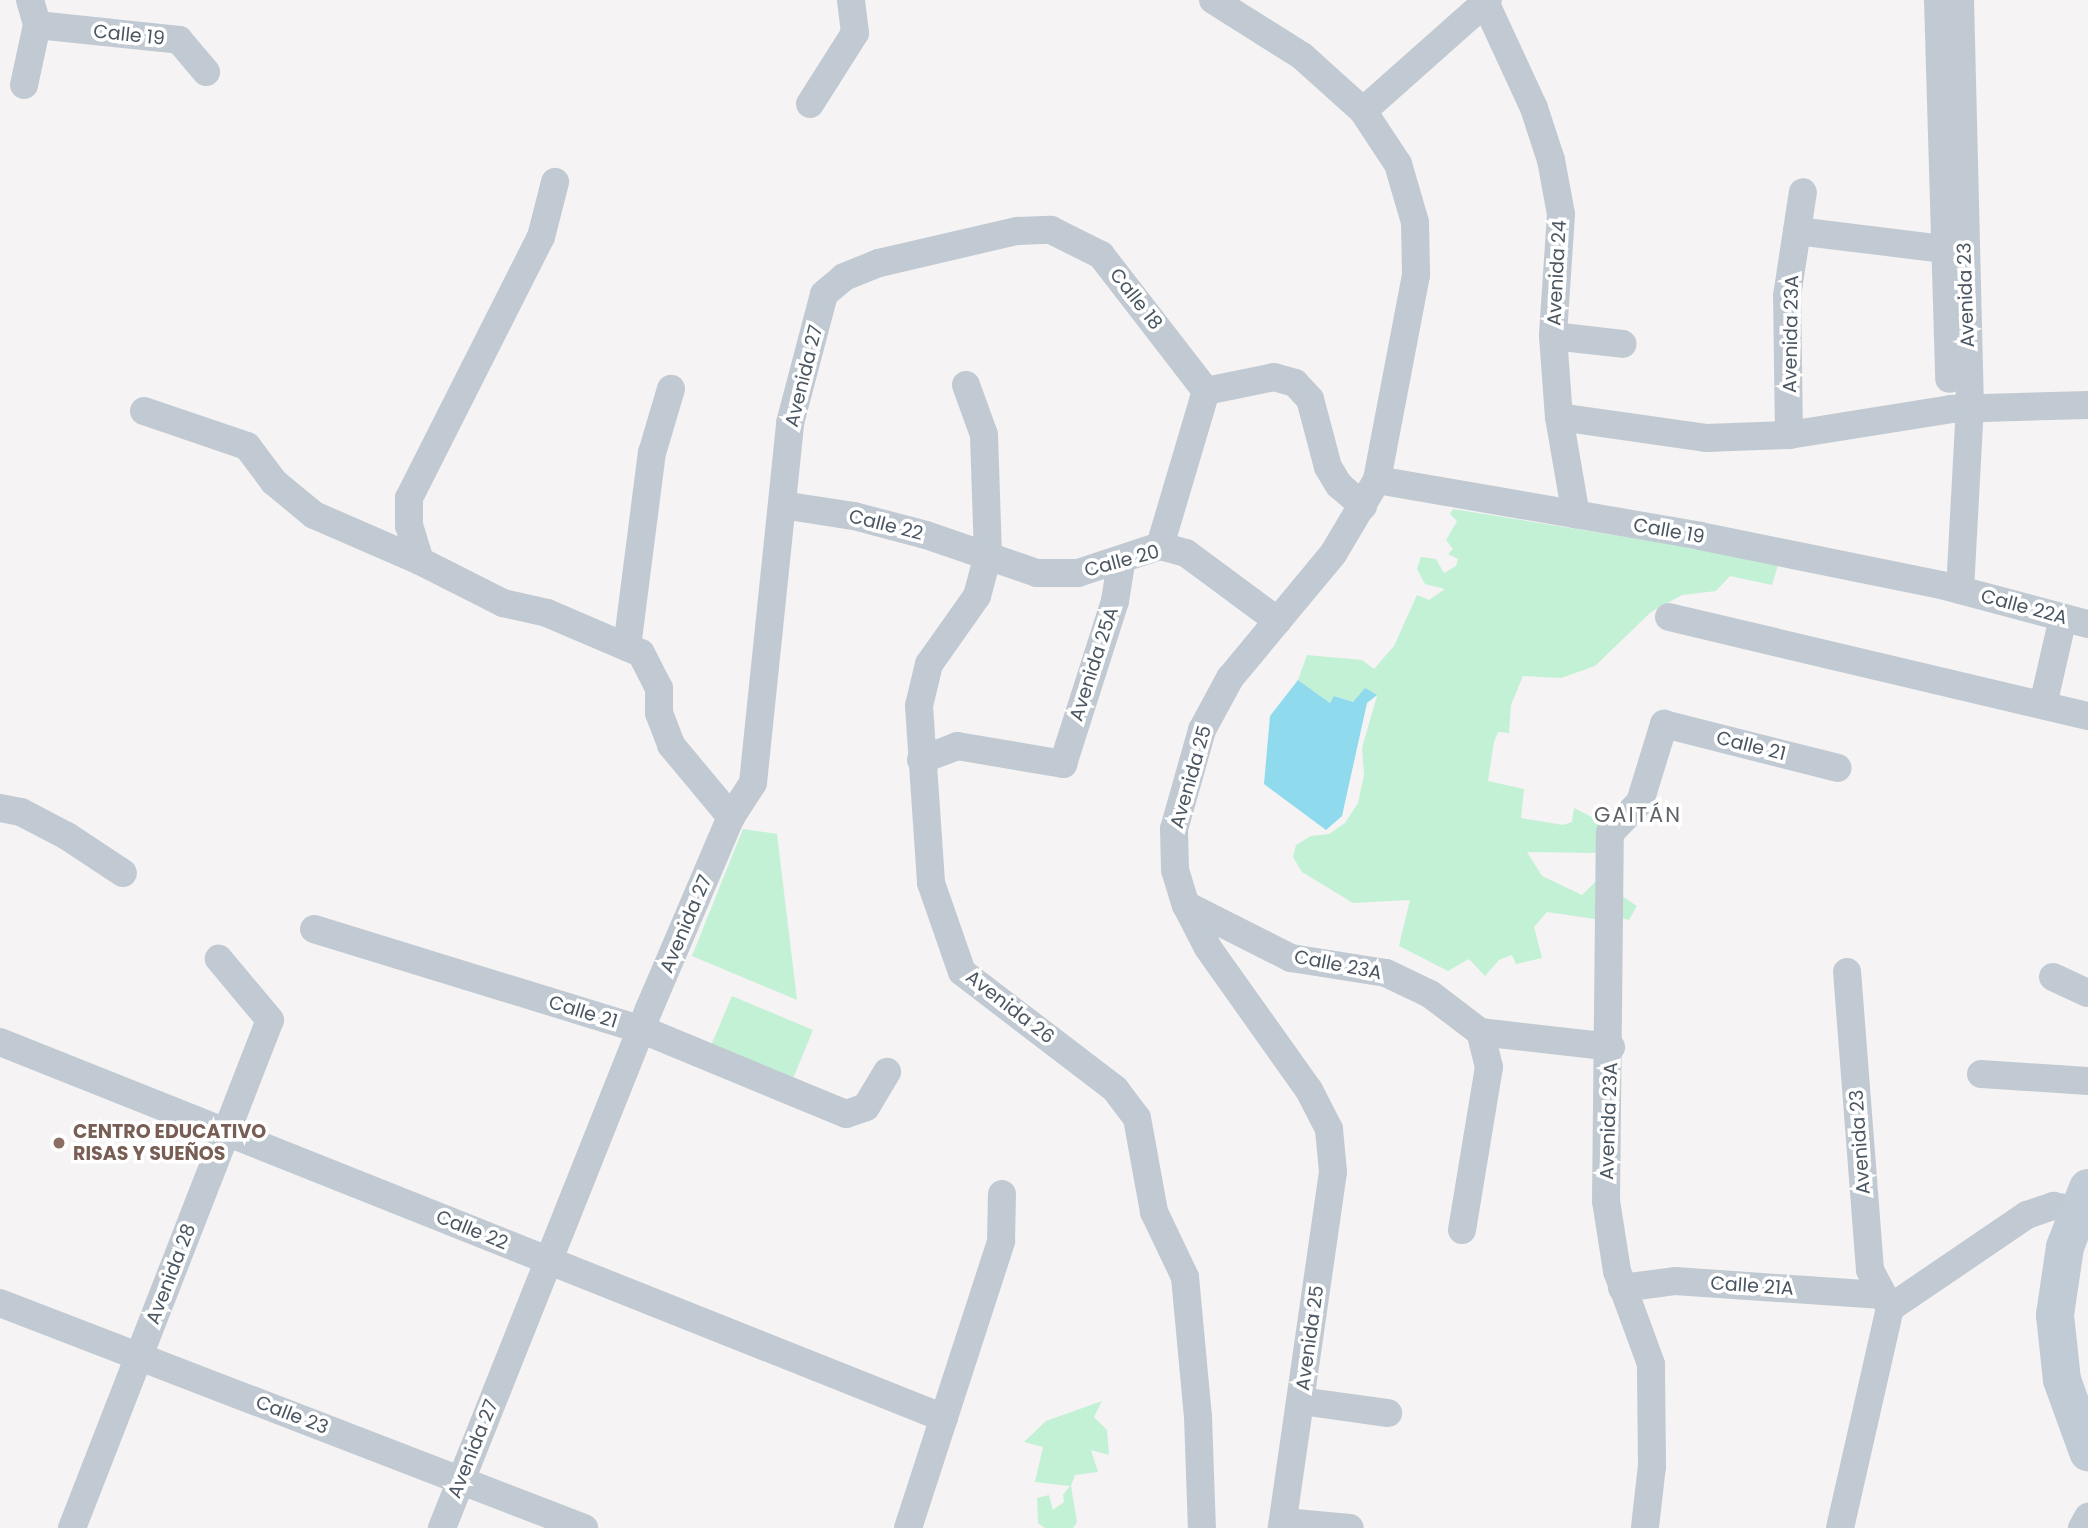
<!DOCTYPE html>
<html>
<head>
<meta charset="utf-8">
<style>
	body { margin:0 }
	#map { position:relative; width:2088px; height:1528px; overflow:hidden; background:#f5f3f3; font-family:Poppins,sans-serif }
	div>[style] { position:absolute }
	.green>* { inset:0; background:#c3f1d5 }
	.water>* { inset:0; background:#90daee }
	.street>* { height:28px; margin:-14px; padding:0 14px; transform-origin:14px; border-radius:14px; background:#c1cad2 }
	.secondary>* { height:38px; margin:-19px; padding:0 19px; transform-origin:19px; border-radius:19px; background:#c1cbd6 }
	.dots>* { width:19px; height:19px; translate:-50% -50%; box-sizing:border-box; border:4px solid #fff; border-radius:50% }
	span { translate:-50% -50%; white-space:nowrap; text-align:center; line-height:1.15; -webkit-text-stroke:7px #fff; paint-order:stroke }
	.street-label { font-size:19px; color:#4a5661 }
	.education-label { font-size:19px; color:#785e54; font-weight:700 }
	.left { translate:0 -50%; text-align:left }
	.neighbourhood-label { font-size:21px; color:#5f6368; letter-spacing:2px }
</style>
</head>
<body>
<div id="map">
	<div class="green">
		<i style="clip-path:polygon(1453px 509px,1779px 562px,1772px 585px,1730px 576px,1716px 591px,1682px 595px,1651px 612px,1595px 666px,1561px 678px,1523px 676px,1511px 705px,1509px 733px,1498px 732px,1494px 742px,1488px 781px,1524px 789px,1521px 818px,1563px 825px,1572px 822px,1574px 808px,1610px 826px,1596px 853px,1527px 852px,1542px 876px,1582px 895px,1597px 880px,1637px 906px,1629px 920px,1612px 916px,1597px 946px,1595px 919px,1547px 912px,1534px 927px,1542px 958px,1516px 964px,1512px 955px,1499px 960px,1485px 976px,1469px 959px,1448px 971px,1399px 946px,1410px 900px,1353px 903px,1302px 872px,1293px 857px,1296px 845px,1311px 836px,1329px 834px,1345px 823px,1358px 803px,1364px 775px,1362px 748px,1377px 696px,1365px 689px,1353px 702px,1335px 696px,1330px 703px,1298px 680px,1307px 655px,1362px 660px,1374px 669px,1394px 646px,1417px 595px,1429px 600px,1445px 589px,1425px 584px,1417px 569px,1421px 557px,1436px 559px,1444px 573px,1456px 566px,1458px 559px,1448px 554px,1453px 549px,1446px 540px,1457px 521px,1450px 514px)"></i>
		<i style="clip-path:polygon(743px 829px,777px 834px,797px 1000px,692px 956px)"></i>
		<i style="clip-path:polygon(732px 996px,813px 1030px,792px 1081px,710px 1048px)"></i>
		<i style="clip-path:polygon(1102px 1401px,1094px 1417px,1107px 1430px,1109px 1455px,1091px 1450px,1098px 1472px,1075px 1475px,1071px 1486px,1077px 1522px,1073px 1528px,1045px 1528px,1038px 1523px,1037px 1498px,1049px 1495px,1053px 1510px,1064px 1502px,1063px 1495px,1070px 1486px,1035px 1482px,1043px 1447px,1024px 1442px,1046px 1421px)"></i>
	</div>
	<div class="water">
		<i style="clip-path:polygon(1298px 680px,1330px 703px,1334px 696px,1353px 702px,1365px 688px,1377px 695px,1367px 703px,1342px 816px,1326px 830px,1264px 784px,1270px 716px)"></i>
	</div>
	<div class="street">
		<i style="left:30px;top:0;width:26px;rotate:74deg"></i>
		<i style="left:1213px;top:0;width:105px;rotate:32.2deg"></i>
		<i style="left:1302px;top:56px;width:82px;rotate:42deg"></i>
		<i style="left:1363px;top:111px;width:64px;rotate:56.6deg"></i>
		<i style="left:1398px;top:164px;width:60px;rotate:73.7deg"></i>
		<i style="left:1415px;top:222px;width:53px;rotate:88.9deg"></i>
		<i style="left:1416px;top:275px;width:209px;rotate:100.8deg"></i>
		<i style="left:1377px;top:480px;width:86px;rotate:120.7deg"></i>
		<i style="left:1333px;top:554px;width:161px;rotate:129.7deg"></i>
		<i style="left:1230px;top:678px;width:59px;rotate:118.3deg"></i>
		<i style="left:1202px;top:730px;width:103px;rotate:105.8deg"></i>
		<i style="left:1174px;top:829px;width:41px;rotate:88.6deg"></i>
		<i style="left:1175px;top:870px;width:37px;rotate:73deg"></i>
		<i style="left:1186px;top:905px;width:48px;rotate:62.9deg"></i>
		<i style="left:1208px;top:948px;width:174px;rotate:54.6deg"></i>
		<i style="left:1309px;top:1090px;width:44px;rotate:62.9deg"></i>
		<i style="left:1329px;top:1129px;width:43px;rotate:84.7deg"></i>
		<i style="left:1333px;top:1172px;width:360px;rotate:98.2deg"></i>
		<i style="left:1938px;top:0;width:379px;rotate:88.3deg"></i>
		<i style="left:1485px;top:2px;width:117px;rotate:65.2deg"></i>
		<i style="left:1534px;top:108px;width:55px;rotate:71.9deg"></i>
		<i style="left:1551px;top:160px;width:55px;rotate:79.5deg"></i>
		<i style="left:1561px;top:214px;width:122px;rotate:93.8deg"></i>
		<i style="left:1553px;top:336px;width:81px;rotate:85.8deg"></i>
		<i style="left:1559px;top:417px;width:99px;rotate:80.2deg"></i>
		<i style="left:37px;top:25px;width:143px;rotate:6deg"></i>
		<i style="left:179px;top:40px;width:42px;rotate:49.8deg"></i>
		<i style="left:24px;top:85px;width:61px;rotate:-77.8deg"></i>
		<i style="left:810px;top:104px;width:84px;rotate:-57.6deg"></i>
		<i style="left:855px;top:33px;width:33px;rotate:-97deg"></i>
		<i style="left:1363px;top:111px;width:167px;rotate:-41.6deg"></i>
		<i style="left:1797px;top:231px;width:165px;rotate:7deg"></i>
		<i style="left:1553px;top:336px;width:70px;rotate:6.5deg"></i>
		<i style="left:966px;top:385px;width:53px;rotate:70.2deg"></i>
		<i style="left:984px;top:435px;width:120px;rotate:88.1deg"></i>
		<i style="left:988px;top:555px;width:42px;rotate:105deg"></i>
		<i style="left:977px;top:596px;width:83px;rotate:125.2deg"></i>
		<i style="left:929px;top:664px;width:43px;rotate:103.4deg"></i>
		<i style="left:919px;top:706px;width:177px;rotate:86.1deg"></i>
		<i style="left:931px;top:883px;width:94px;rotate:70.8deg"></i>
		<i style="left:962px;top:972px;width:193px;rotate:37.4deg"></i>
		<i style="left:1115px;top:1089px;width:36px;rotate:53deg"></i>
		<i style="left:1137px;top:1118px;width:96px;rotate:79.7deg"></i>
		<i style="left:1154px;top:1212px;width:72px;rotate:64.5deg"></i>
		<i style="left:1185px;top:1277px;width:140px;rotate:84.7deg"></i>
		<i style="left:1198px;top:1416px;width:112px;rotate:88deg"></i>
		<i style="left:144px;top:411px;width:109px;rotate:18.8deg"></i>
		<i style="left:247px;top:446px;width:45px;rotate:53.1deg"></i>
		<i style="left:274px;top:482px;width:52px;rotate:39.5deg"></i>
		<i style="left:314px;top:515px;width:116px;rotate:23.5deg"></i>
		<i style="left:420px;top:561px;width:93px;rotate:26.8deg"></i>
		<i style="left:503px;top:603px;width:45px;rotate:12.8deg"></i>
		<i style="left:547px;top:613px;width:102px;rotate:23.1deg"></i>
		<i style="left:641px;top:653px;width:39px;rotate:63deg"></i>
		<i style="left:659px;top:688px;width:25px;rotate:90deg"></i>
		<i style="left:659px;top:713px;width:34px;rotate:69deg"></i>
		<i style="left:671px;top:745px;width:94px;rotate:50.2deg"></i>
		<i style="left:1559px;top:417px;width:148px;rotate:8.1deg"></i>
		<i style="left:1706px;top:438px;width:83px;rotate:-2.1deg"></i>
		<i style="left:1789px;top:435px;width:164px;rotate:-9.1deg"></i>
		<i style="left:1951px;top:409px;width:137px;rotate:-1.7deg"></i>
		<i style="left:1789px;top:435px;width:139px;rotate:-90.8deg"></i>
		<i style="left:1787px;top:296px;width:105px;rotate:-81.3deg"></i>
		<i style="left:1377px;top:480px;width:328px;rotate:9.8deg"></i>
		<i style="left:1700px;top:536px;width:246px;rotate:11.5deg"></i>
		<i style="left:1941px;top:585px;width:152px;rotate:14.9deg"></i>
		<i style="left:782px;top:505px;width:73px;rotate:8.7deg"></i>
		<i style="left:854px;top:516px;width:74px;rotate:14.8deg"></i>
		<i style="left:926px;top:535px;width:117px;rotate:18.9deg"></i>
		<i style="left:1037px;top:573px;width:41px"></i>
		<i style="left:1078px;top:573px;width:86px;rotate:-18.2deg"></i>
		<i style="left:1160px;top:546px;width:27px;rotate:15deg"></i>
		<i style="left:1186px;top:553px;width:114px;rotate:36.5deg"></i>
		<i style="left:1160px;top:546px;width:162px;rotate:-73.5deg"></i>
		<i style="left:420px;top:561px;width:37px;rotate:-107deg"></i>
		<i style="left:409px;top:526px;width:28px;rotate:-90deg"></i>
		<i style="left:409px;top:498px;width:292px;rotate:-63.2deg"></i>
		<i style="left:541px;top:237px;width:57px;rotate:-75.7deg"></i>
		<i style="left:1960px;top:590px;width:182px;rotate:-86.9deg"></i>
		<i style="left:1970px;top:408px;width:408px;rotate:-91.4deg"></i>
		<i style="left:1669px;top:617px;width:431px;rotate:13.3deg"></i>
		<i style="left:627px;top:647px;width:196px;rotate:-82.7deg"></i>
		<i style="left:652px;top:453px;width:67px;rotate:-73.5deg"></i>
		<i style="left:2043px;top:705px;width:89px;rotate:-77.1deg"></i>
		<i style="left:921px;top:760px;width:39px;rotate:-21deg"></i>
		<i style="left:957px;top:746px;width:108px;rotate:9.6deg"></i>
		<i style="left:1063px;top:764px;width:171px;rotate:-72.3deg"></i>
		<i style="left:1115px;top:601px;width:38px;rotate:-81deg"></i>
		<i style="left:0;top:808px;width:21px;rotate:11deg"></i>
		<i style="left:21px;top:812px;width:52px;rotate:27.6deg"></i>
		<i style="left:67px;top:836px;width:67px;rotate:33.5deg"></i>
		<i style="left:1186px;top:905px;width:118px;rotate:26.8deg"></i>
		<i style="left:1291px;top:958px;width:96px;rotate:9deg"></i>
		<i style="left:1386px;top:973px;width:49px;rotate:25.5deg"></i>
		<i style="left:1430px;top:994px;width:63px;rotate:37.2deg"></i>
		<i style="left:1480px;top:1032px;width:132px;rotate:6.5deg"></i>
		<i style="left:314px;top:929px;width:344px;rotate:17.1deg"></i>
		<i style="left:643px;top:1030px;width:220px;rotate:22.5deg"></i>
		<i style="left:846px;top:1114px;width:21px;rotate:-19deg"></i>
		<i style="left:866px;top:1107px;width:41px;rotate:-59deg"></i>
		<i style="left:2053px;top:977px;width:38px;rotate:25deg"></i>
		<i style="left:0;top:1042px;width:1016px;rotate:21.72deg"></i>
		<i style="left:1981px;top:1074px;width:107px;rotate:3.7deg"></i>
		<i style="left:1462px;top:1230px;width:165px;rotate:-80.6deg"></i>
		<i style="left:1489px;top:1067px;width:36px;rotate:-104deg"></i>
		<i style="left:1622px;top:1288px;width:53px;rotate:-7.5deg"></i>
		<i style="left:1675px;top:1281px;width:208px;rotate:3.9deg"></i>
		<i style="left:0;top:1303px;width:626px;rotate:21.07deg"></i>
		<i style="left:1890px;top:1308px;width:166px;rotate:-34.2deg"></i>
		<i style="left:2027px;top:1215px;width:28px;rotate:-19deg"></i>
		<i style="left:2053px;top:1206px;width:24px;rotate:9deg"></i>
		<i style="left:1301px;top:1401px;width:88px;rotate:7.9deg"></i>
		<i style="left:1284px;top:1522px;width:66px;rotate:5.2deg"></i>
		<i style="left:1645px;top:1527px;width:61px;rotate:-83.5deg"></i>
		<i style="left:1652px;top:1466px;width:102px;rotate:-90.6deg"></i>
		<i style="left:1651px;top:1364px;width:99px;rotate:-110.1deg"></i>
		<i style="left:1617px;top:1271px;width:71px;rotate:-98.9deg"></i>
		<i style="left:1606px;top:1201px;width:368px;rotate:-89.4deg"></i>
		<i style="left:1610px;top:833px;width:43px;rotate:-45.9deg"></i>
		<i style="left:1640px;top:802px;width:82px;rotate:-72.9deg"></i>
		<i style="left:1664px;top:724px;width:179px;rotate:14.2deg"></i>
		<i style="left:72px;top:1528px;width:545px;rotate:-68.71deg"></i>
		<i style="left:270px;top:1020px;width:80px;rotate:-129.9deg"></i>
		<i style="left:442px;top:1528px;width:559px;rotate:-68.26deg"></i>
		<i style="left:649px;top:1009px;width:209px;rotate:-66.9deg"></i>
		<i style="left:731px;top:817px;width:40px;rotate:-57.1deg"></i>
		<i style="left:753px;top:783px;width:362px;rotate:-84.1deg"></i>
		<i style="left:790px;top:423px;width:133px;rotate:-75.2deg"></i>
		<i style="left:824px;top:294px;width:26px;rotate:-40deg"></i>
		<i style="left:844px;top:277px;width:38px;rotate:-22deg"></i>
		<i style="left:879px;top:263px;width:142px;rotate:-13.1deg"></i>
		<i style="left:1017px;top:231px;width:34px;rotate:-2deg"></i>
		<i style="left:1051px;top:230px;width:56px;rotate:26.6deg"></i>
		<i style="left:1101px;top:255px;width:172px;rotate:52.3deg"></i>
		<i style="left:1206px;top:391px;width:69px;rotate:-11.6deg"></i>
		<i style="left:1274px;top:377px;width:22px;rotate:16deg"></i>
		<i style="left:1295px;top:383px;width:22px;rotate:47deg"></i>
		<i style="left:1310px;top:399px;width:70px;rotate:75.2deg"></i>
		<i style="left:1328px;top:467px;width:21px;rotate:59deg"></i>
		<i style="left:1339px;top:485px;width:32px;rotate:41deg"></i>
		<i style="left:908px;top:1528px;width:302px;rotate:-72deg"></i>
		<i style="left:1001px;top:1241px;width:47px;rotate:-88.8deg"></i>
		<i style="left:1840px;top:1528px;width:226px;rotate:-77.2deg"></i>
		<i style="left:1890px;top:1308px;width:43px;rotate:-117.8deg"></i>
		<i style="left:1870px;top:1270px;width:299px;rotate:-94.4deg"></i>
		<i style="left:2082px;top:1528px;width:13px;rotate:-61deg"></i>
	</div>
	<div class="secondary">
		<i style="left:2088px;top:1188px;width:63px;rotate:111.3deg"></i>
		<i style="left:2065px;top:1247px;width:69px;rotate:98.4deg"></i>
		<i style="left:2055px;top:1315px;width:65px;rotate:83.9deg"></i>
		<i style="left:2062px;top:1380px;width:77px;rotate:70.1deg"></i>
	</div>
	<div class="dots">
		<i style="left:59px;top:1143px;background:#8d6e63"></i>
	</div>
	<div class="street-label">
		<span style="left:129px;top:35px;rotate:6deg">Calle 19</span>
		<span style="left:1557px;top:273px;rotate:-87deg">Avenida 24</span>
		<span style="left:1966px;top:295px;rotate:-92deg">Avenida 23</span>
		<span style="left:1136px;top:299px;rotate:52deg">Calle 18</span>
		<span style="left:1791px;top:334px;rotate:-89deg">Avenida 23A</span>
		<span style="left:804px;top:376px;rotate:-76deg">Avenida 27</span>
		<span style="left:886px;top:525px;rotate:14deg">Calle 22</span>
		<span style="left:1669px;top:531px;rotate:10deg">Calle 19</span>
		<span style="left:1122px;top:561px;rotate:-15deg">Calle 20</span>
		<span style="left:2024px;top:607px;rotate:15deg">Calle 22A</span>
		<span style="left:1094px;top:664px;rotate:-72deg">Avenida 25A</span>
		<span style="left:1751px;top:746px;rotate:14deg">Calle 21</span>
		<span style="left:1191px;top:777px;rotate:-74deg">Avenida 25</span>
		<span style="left:686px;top:924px;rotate:-67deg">Avenida 27</span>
		<span style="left:1338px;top:965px;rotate:11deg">Calle 23A</span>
		<span style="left:1010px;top:1007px;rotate:38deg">Avenida 26</span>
		<span style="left:583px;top:1012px;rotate:17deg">Calle 21</span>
		<span style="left:1609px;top:1121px;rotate:-88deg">Avenida 23A</span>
		<span style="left:1860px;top:1142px;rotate:-94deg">Avenida 23</span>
		<span style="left:472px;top:1230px;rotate:22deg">Calle 22</span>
		<span style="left:171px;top:1274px;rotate:-69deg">Avenida 28</span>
		<span style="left:1752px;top:1286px;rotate:4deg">Calle 21A</span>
		<span style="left:1310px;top:1338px;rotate:-82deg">Avenida 25</span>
		<span style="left:292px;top:1415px;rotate:21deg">Calle 23</span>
		<span style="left:473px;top:1449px;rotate:-68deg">Avenida 27</span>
	</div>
	<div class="education-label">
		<span class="left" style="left:73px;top:1143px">CENTRO EDUCATIVO<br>RISAS Y SUEÑOS</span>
	</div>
	<div class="neighbourhood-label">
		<span style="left:1638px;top:815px">GAITÁN</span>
	</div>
</div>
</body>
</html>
